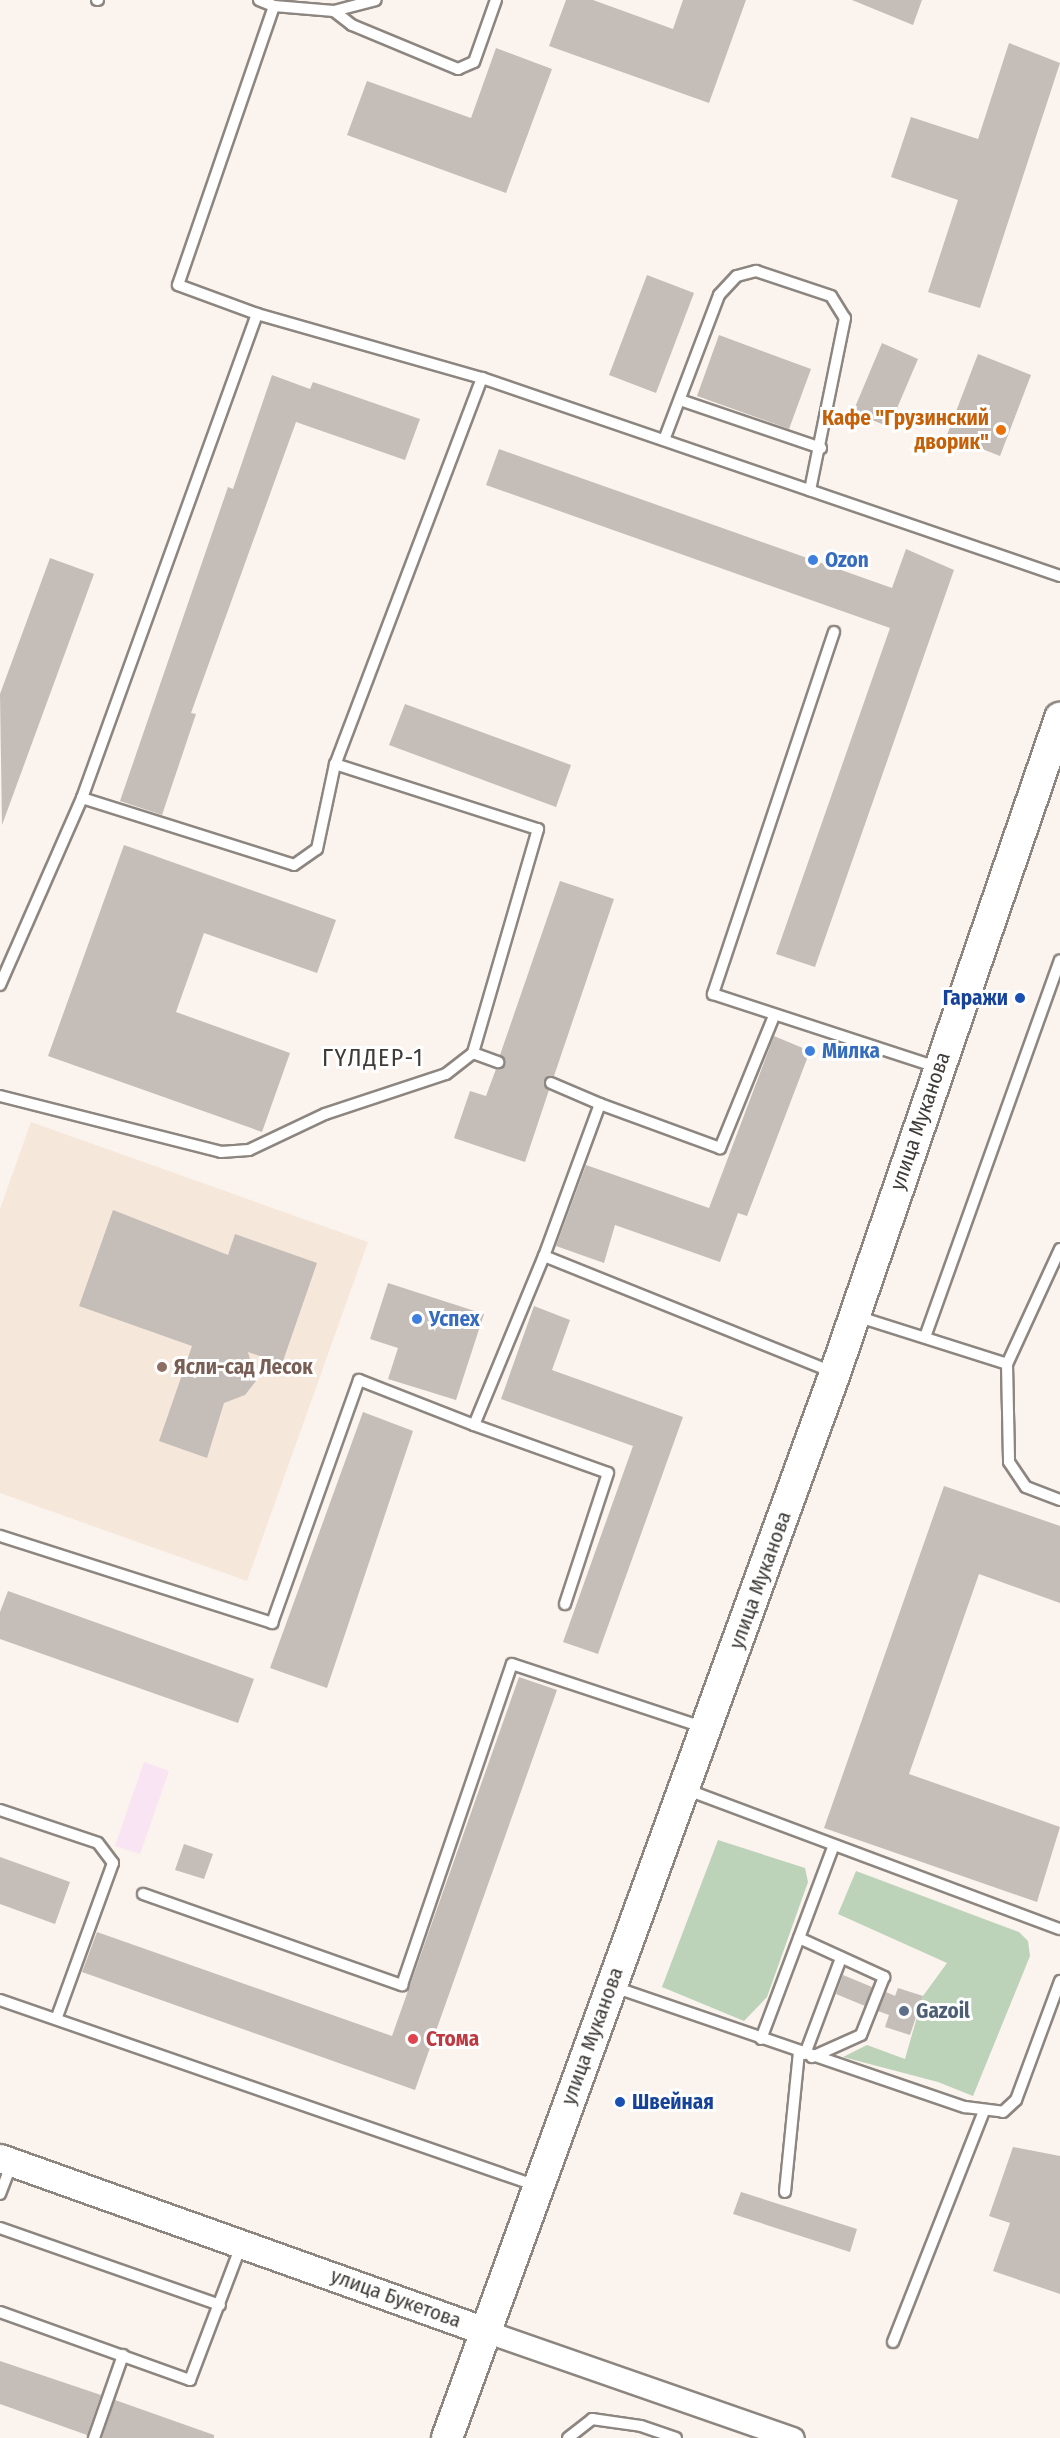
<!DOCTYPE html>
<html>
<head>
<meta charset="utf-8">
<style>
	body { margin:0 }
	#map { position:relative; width:1060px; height:2438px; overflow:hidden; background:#fbf3ed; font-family:"Fira Sans Condensed",sans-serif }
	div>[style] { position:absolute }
	.built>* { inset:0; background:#f6e7db }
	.industrial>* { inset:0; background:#f9e4f3 }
	.green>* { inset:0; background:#bcd2b9 }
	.building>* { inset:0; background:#c5bdb8 }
	.roads { filter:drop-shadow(2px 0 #8d8680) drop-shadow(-2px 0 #8d8680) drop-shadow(0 2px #8d8680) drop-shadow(0 -2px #8d8680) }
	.service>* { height:10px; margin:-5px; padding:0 5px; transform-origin:5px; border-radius:5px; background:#fff }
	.minor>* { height:21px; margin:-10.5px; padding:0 10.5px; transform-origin:10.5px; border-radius:10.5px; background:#fff }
	.tertiary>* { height:27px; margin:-13.5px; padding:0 13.5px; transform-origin:13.5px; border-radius:13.5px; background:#fff }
	.secondary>* { height:30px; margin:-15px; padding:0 15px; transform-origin:15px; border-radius:15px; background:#fff }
	.dots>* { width:16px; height:16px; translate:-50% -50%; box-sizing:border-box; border:3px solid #fff; border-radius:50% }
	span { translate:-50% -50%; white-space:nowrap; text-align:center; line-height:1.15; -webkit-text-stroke:6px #fff; paint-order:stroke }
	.food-label { font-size:21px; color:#c56008; font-weight:700 }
	.right { translate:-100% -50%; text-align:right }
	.shop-label { font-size:21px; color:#366cbe; font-weight:700 }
	.left { translate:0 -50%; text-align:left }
	.transit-label { font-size:21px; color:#164399; font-weight:700 }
	.street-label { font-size:21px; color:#3e3b38 }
	.education-label { font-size:21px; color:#785e54; font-weight:700 }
	.service-label { font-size:21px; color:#4e5e75; font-weight:700 }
	.health-label { font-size:21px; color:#be3a42; font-weight:700 }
	.quarter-label { font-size:24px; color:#3e3b38; letter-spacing:1.5px }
</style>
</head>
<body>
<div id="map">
	<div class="built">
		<i style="clip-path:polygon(31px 1122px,368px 1242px,247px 1581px,0 1493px,0 1209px)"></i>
	</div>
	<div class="industrial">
		<i style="clip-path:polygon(144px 1762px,169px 1771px,140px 1854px,115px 1846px)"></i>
	</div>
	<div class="green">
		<i style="clip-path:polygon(718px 1840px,805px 1868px,808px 1882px,767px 1997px,744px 2021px,662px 1987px)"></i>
		<i style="clip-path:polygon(856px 1871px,1019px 1932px,1028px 1941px,1030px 1956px,973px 2096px,938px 2082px,843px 2057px,867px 2045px,905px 2059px,923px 1996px,947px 1963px,838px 1914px)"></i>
	</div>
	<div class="building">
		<i style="clip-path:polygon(566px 0,593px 0,673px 29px,683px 0,746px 0,709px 103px,549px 46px)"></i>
		<i style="clip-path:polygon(852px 0,922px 0,913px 25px)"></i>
		<i style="clip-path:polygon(1009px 43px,1060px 63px,980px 308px,928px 292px,958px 200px,891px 177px,911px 117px,978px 139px)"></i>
		<i style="clip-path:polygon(496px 48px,552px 69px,506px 193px,347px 135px,367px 81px,471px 118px)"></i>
		<i style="clip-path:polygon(647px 275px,694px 293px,656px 393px,609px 375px)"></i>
		<i style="clip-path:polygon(719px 335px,811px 369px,789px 429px,697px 396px)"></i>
		<i style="clip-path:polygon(882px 343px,918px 359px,889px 427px,853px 412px)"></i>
		<i style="clip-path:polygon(978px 354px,1031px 375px,1000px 456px,947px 435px)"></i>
		<i style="clip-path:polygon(272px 375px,310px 389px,313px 382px,420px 419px,405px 460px,296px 422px,191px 713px,196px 714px,162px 815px,120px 801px,228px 487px,233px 489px)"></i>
		<i style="clip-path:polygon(499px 449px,892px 588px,906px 549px,954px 570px,815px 967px,776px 954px,890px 628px,486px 485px)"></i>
		<i style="clip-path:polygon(50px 558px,94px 574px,2px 825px,0 694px)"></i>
		<i style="clip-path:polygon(405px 704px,571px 765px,556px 807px,389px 745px)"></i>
		<i style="clip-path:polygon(124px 845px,336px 920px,317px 973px,204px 933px,176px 1012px,290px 1053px,262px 1132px,48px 1056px)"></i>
		<i style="clip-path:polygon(560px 881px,614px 899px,554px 1076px,544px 1081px,549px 1090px,525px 1162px,454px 1138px,470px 1091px,486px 1096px,496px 1069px,505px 1065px,500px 1055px)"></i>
		<i style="clip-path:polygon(774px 1036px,810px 1051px,747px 1216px,738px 1213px,720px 1262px,615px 1225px,604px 1263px,556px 1246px,586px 1165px,709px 1208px)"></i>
		<i style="clip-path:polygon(113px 1210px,228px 1255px,235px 1234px,317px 1263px,282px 1364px,248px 1352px,256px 1381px,245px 1395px,224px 1403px,207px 1458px,159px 1441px,192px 1346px,79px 1306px)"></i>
		<i style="clip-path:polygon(388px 1283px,484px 1314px,456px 1400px,388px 1379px,398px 1348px,370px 1339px)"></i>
		<i style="clip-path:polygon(534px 1306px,570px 1320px,552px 1370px,683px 1417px,598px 1654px,563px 1642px,633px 1446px,501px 1399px)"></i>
		<i style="clip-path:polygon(363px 1412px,413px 1431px,327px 1688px,270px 1668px)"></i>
		<i style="clip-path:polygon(944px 1486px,1060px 1526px,1060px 1603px,979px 1574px,909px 1774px,1060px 1827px,1037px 1902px,824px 1828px)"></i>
		<i style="clip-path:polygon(8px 1591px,254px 1679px,238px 1723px,0 1639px,0 1612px)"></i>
		<i style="clip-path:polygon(519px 1677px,557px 1690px,415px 2090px,82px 1972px,97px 1932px,392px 2036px)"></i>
		<i style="clip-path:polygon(184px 1844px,213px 1854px,204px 1879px,175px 1870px)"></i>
		<i style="clip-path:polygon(0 1857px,70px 1882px,55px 1924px,0 1904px)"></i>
		<i style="clip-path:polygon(843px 1975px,872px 1987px,865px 2006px,836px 1994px)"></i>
		<i style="clip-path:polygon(898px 1988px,923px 1996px,910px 2035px,885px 2027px,889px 2015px,878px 2011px,886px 1992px,895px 1996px)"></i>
		<i style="clip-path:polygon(1013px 2147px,1060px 2156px,1060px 2294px,993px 2271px,1010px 2223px,989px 2216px)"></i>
		<i style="clip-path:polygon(741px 2192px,857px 2229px,850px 2252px,733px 2214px)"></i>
		<i style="clip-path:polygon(0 2361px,101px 2395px,87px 2435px,0 2404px)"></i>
		<i style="clip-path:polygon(115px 2400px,214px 2435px,214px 2438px,102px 2438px)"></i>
	</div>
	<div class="roads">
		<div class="service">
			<i style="left:97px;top:0;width:1px"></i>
			<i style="left:259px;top:0;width:16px;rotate:22deg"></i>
			<i style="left:334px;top:11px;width:23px;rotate:38deg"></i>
			<i style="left:352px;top:25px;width:115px;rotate:22.5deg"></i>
			<i style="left:458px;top:69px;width:17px;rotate:-24deg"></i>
			<i style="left:474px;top:62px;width:66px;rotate:-70.5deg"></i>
			<i style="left:257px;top:314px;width:234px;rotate:15.9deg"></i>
			<i style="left:482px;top:378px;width:611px;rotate:18.91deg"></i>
			<i style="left:482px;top:378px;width:413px;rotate:110.8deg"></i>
			<i style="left:335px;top:764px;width:213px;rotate:17.8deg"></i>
			<i style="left:538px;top:829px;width:233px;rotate:106.2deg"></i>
			<i style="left:473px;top:1053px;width:27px;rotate:20deg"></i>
			<i style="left:680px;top:400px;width:149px;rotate:18.8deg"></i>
			<i style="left:664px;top:440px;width:155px;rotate:-69.2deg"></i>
			<i style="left:719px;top:295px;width:26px;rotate:-47deg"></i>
			<i style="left:737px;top:276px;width:20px;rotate:-15deg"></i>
			<i style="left:756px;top:271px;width:79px;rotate:18.4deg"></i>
			<i style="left:831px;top:296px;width:26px;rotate:58deg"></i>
			<i style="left:845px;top:318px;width:176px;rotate:101.5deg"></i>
			<i style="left:834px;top:632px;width:382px;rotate:108.5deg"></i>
			<i style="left:713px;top:994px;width:236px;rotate:18.1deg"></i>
			<i style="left:82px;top:798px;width:222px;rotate:17.5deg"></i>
			<i style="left:294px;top:865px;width:28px;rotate:-35deg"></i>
			<i style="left:317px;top:849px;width:87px;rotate:-78deg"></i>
			<i style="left:0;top:985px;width:204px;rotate:-66.3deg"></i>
			<i style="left:82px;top:798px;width:515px;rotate:-70.12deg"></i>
			<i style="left:257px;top:314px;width:84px;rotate:-159.8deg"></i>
			<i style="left:178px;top:285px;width:295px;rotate:-71deg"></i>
			<i style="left:274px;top:6px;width:60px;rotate:4.8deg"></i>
			<i style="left:334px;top:11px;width:43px;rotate:-14.7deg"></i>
			<i style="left:774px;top:1016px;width:143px;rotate:112.2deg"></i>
			<i style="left:720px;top:1148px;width:128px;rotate:-159.9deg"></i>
			<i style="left:600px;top:1104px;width:162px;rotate:110.2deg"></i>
			<i style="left:544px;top:1256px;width:311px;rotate:21.9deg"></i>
			<i style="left:551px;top:1083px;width:53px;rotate:23.2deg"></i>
			<i style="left:0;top:1096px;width:228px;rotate:14.2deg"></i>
			<i style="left:221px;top:1152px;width:28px;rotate:-4deg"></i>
			<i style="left:249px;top:1150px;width:84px;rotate:-25.3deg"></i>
			<i style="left:325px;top:1114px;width:127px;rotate:-18.3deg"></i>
			<i style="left:446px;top:1074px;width:34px;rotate:-38deg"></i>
			<i style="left:1060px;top:1249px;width:127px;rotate:114.7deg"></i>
			<i style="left:1007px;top:1364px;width:98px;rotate:88.8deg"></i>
			<i style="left:1009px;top:1462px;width:30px;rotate:56deg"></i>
			<i style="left:1026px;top:1487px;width:36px;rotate:21deg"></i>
			<i style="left:544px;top:1256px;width:183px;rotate:112.5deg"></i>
			<i style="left:474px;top:1425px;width:142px;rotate:19.7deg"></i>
			<i style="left:608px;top:1473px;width:138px;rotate:108.2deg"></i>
			<i style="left:856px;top:1316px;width:158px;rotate:17.6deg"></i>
			<i style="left:925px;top:1337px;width:400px;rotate:-70.3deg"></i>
			<i style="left:0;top:1536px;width:286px;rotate:17.7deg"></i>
			<i style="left:272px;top:1623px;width:258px;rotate:-70.3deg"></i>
			<i style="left:359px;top:1380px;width:123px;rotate:21.4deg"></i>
			<i style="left:685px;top:1789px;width:400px;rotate:20.5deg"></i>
			<i style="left:0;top:1810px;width:103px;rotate:18.6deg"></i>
			<i style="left:98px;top:1843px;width:25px;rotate:53deg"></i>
			<i style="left:113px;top:1863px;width:164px;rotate:110deg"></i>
			<i style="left:143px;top:1894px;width:275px;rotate:19.4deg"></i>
			<i style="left:402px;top:1985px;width:339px;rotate:-71.1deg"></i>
			<i style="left:512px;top:1664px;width:201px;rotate:18.3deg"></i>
			<i style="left:799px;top:1938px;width:94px;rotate:24.6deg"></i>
			<i style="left:884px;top:1977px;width:62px;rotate:111.6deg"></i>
			<i style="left:861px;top:2035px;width:54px;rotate:155.8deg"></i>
			<i style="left:614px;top:1987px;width:371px;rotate:18.9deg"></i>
			<i style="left:965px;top:2107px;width:38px;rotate:7deg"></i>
			<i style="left:1003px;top:2112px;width:18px;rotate:-43deg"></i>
			<i style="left:1016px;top:2100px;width:127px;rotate:-69.7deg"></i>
			<i style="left:0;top:2000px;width:568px;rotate:19.1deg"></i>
			<i style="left:761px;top:2039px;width:207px;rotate:-69.4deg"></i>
			<i style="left:805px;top:2054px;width:103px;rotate:-69.4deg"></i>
			<i style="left:785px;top:2192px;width:141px;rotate:-84.3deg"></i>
			<i style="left:0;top:2194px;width:33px;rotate:-69deg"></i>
			<i style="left:0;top:2228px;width:233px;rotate:19.3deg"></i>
			<i style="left:0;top:2312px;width:202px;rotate:19.7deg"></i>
			<i style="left:190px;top:2380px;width:147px;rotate:-69.2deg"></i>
			<i style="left:893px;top:2342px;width:248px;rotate:-68.5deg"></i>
			<i style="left:94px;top:2438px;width:88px;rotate:-70.7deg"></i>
			<i style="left:568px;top:2438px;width:31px;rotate:-38deg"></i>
			<i style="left:592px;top:2419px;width:49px;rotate:8.1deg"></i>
			<i style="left:641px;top:2426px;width:37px;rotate:19deg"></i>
		</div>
		<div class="minor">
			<i style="left:485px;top:2331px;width:326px;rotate:19.2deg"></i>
		</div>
		<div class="tertiary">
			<i style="left:0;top:2158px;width:515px;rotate:19.63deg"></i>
		</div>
		<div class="secondary">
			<i style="left:447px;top:2438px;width:1133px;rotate:-69.98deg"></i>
			<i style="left:835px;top:1373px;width:693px;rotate:-71.04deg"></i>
		</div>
	</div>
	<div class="dots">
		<i style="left:1001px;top:430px;background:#e8710a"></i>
		<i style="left:813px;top:560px;background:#3f7fe0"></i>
		<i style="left:1020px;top:998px;background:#1a4fb4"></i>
		<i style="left:810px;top:1051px;background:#3f7fe0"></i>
		<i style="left:417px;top:1319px;background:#3f7fe0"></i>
		<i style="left:162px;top:1367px;background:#8d6e63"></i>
		<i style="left:904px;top:2011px;background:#5c6f8a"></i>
		<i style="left:413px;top:2039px;background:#e0444e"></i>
		<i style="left:620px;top:2102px;background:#1a4fb4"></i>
	</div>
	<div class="food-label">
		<span class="right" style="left:989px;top:430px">Кафе "Грузинский<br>дворик"</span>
	</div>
	<div class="shop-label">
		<span class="left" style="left:825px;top:560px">Ozon</span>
		<span class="left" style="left:822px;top:1051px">Милка</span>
		<span class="left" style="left:429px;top:1319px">Успех</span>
	</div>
	<div class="transit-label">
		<span class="right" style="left:1008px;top:998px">Гаражи</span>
		<span class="left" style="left:632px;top:2102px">Швейная</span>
	</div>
	<div class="street-label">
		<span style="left:920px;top:1121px;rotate:-71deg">улица Муканова</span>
		<span style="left:760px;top:1580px;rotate:-70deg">улица Муканова</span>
		<span style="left:592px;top:2036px;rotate:-70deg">улица Муканова</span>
		<span style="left:396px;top:2298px;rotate:20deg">улица Букетова</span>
	</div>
	<div class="education-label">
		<span class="left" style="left:174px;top:1367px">Ясли-сад Лесок</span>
	</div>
	<div class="service-label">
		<span class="left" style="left:916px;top:2011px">Gazoil</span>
	</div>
	<div class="health-label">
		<span class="left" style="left:426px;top:2039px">Стома</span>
	</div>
	<div class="quarter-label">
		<span style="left:373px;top:1059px">ГҮЛДЕР-1</span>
	</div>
</div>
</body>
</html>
